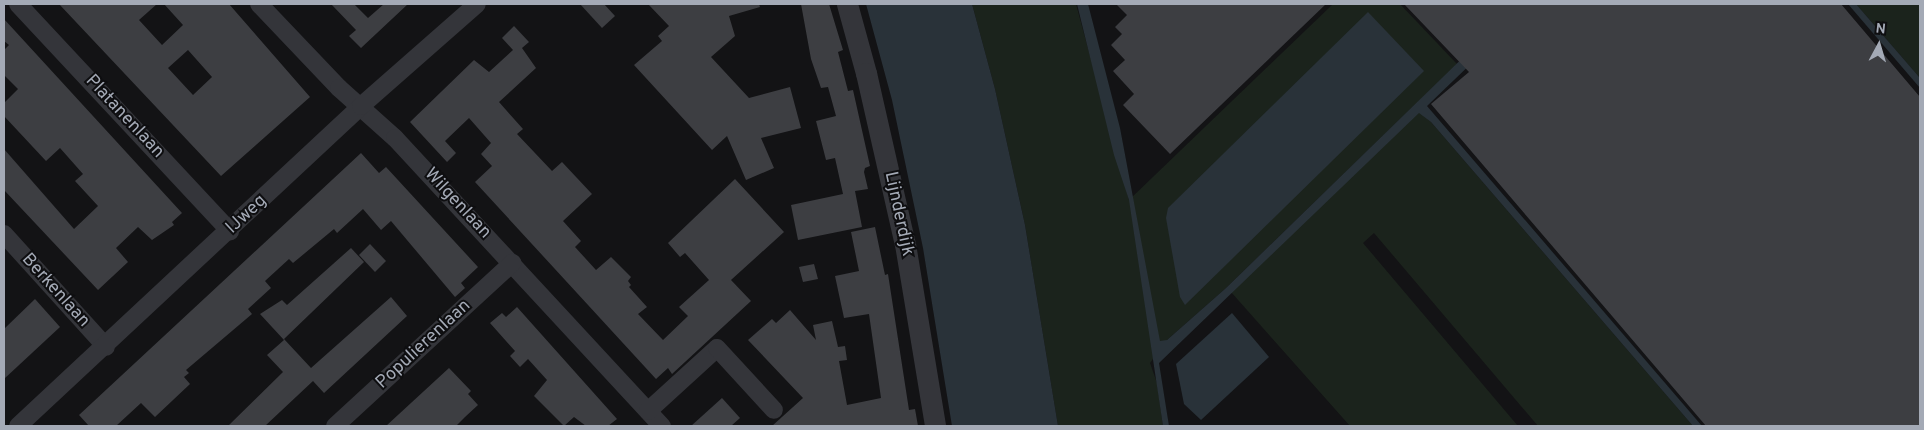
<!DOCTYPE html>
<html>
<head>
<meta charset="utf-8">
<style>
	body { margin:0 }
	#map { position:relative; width:1924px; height:430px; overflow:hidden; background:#131315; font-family:Overpass,sans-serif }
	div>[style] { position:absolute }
	.green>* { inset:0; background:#1b231c }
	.water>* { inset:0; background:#293239 }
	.building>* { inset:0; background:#3d3e42 }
	.minor>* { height:18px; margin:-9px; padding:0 9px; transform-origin:9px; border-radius:9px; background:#34353a }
	.tertiary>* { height:21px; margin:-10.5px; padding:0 10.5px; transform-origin:10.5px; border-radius:10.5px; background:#34353a }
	span { translate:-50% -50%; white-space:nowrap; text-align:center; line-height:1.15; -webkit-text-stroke:4px #0e0e10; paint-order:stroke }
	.street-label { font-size:18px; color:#a4aab6 }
	.frame { position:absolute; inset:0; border:5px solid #a4aab6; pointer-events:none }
	.north { position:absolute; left:1854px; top:20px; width:50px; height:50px; -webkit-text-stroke:4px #0e0e10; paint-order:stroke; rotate:6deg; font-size:14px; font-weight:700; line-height:20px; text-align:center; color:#a4aab6 }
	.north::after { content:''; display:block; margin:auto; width:18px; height:22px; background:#a4aab6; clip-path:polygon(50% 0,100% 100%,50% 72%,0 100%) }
</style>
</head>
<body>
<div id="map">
	<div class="green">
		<i style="clip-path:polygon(972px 4px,1076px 4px,1129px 200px,1333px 4px,1400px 4px,1457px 64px,1226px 288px,1167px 340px,1150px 363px,1157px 383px,1163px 426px,1058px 426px,1025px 225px,995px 89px)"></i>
		<i style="clip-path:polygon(1856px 4px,1920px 4px,1920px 78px)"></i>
		<i style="clip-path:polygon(1419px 112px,1431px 122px,1693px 426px,1538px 426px,1374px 233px,1363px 243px,1518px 426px,1350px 426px,1231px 292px)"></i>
	</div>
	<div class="water">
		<i style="clip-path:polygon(866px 4px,972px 4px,995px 89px,1025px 225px,1058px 426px,952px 426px,923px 248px,892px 100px)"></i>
		<i style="clip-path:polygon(1077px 4px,1088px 4px,1120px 128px,1160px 341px,1167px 340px,1226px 288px,1518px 4px,1533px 4px,1427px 106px,1702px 426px,1693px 426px,1431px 122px,1419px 113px,1159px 363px,1169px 426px,1163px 426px,1129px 200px,1114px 155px)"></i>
		<i style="clip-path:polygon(1848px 4px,1856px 4px,1920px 78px,1920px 88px)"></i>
		<i style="clip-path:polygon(1368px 12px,1424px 71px,1185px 305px,1180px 297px,1166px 218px,1168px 208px)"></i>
		<i style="clip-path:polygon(1232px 313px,1269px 357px,1201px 420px,1184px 404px,1176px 364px)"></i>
	</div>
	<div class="building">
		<i style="clip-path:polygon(evenodd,59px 4px,157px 4px,139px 20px,162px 45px,183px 25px,164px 4px,229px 4px,310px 97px,221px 176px,59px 4px,188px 50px,212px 77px,193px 95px,168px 68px,188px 50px)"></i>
		<i style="clip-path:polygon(331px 4px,354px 4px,368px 18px,384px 4px,408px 4px,361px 48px,349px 36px,356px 30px)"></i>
		<i style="clip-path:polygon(580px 4px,604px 4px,615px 16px,602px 28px)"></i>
		<i style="clip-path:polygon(648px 4px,759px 4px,760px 7px,729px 16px,735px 36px,711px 57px,749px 98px,790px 87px,801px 128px,761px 138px,774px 168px,746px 180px,727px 136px,712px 150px,634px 65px,662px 41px,658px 36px,669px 26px)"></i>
		<i style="clip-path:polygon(801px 4px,829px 4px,843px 50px,838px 52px,848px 91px,853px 90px,870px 166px,865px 168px,864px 172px,868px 189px,855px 191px,862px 227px,798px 240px,791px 205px,843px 194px,835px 158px,826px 160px,816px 121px,836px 116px,828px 87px,821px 88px,811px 59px)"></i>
		<i style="clip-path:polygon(1116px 4px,1326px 4px,1170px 154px,1123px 105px,1134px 94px,1113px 71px,1125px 60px,1111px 45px,1122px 34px,1115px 27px,1127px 15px)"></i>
		<i style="clip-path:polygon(1404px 4px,1841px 4px,1920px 97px,1920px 426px,1706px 426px,1431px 104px,1469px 72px)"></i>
		<i style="clip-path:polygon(4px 19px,182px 213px,172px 222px,174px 225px,152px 240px,138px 227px,116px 248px,128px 262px,98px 290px,4px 190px,4px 149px,74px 229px,98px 206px,75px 181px,83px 174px,60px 148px,46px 161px,4px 116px,4px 103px,18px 89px,4px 75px,4px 50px,9px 45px,4px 41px)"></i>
		<i style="clip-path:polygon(514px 26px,529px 42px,522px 48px,536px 68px,499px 102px,523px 129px,517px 134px,552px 171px,562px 162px,592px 194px,563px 221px,581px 241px,575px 247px,596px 270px,611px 257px,631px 277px,628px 281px,631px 285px,629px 287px,647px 307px,638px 314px,663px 340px,688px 316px,679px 307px,709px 280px,685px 253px,680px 257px,668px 243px,735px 179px,784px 232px,731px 280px,751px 301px,672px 374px,668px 368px,656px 379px,475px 182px,492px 166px,481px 154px,491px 143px,469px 118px,445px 141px,456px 153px,447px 162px,410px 122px,474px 60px,489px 72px,513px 50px,502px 38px)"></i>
		<i style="clip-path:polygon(361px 153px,379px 173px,386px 167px,478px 267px,461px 283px,465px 288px,455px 297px,391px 221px,381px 230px,363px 209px,337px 233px,334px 229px,293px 263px,289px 259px,265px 281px,271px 288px,248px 309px,252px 314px,186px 370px,189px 373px,184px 377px,190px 384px,155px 417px,141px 403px,116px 426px,89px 426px,79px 415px)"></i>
		<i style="clip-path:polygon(875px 227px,885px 275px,888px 274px,909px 410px,915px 409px,918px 426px,772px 426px,803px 398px,748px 340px,772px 319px,776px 323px,790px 310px,816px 340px,813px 325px,832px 321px,838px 347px,845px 346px,847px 360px,839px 361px,847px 405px,881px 398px,869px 314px,844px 318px,835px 276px,859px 271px,851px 232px)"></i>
		<i style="clip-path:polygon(370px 244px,386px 261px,375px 272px,359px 255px)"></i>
		<i style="clip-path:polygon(351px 248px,364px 262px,284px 339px,311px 368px,391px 297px,407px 316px,324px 393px,313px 381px,265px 426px,228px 426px,283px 372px,267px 355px,284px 340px,260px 314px,282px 300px,287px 305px)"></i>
		<i style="clip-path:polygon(814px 264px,818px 279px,803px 282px,799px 267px)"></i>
		<i style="clip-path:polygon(35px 299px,60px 327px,4px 379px,4px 329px)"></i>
		<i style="clip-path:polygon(517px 307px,617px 419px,608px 426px,586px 426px,574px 417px,564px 426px,534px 396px,547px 380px,528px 359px,520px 367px,510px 356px,515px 351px,490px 323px,502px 313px,506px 317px)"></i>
		<i style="clip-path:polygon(449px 368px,471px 391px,468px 394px,478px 405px,465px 417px,456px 426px,386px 426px)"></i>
		<i style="clip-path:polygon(722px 398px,740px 418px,731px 426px,691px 426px)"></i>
	</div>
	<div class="minor">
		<i style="left:18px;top:4px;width:311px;rotate:47deg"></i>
		<i style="left:259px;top:4px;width:116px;rotate:46.4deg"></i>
		<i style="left:339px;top:88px;width:75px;rotate:41.8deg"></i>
		<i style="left:395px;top:138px;width:393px;rotate:47.2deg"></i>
		<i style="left:4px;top:234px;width:152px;rotate:47.9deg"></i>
		<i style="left:648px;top:411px;width:93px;rotate:-42.4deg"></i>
		<i style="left:717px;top:348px;width:84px;rotate:47.4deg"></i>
		<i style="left:18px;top:426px;width:469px;rotate:-43deg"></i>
		<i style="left:361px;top:106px;width:154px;rotate:-41.3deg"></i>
		<i style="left:335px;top:426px;width:241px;rotate:-42.6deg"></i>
	</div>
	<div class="tertiary">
		<i style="left:847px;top:4px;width:72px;rotate:74.6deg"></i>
		<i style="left:866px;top:73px;width:175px;rotate:77.2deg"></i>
		<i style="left:905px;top:244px;width:184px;rotate:80.6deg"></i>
	</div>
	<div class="street-label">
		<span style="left:124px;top:117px;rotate:47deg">Platanenlaan</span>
		<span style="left:457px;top:204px;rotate:47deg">Wilgenlaan</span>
		<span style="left:898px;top:214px;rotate:78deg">Lijnderdijk</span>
		<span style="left:247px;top:215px;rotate:-43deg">IJweg</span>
		<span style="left:55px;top:291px;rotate:48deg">Berkenlaan</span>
		<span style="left:424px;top:345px;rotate:-43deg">Populierenlaan</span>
	</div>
	<div class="frame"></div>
	<div class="north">N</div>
</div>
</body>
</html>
